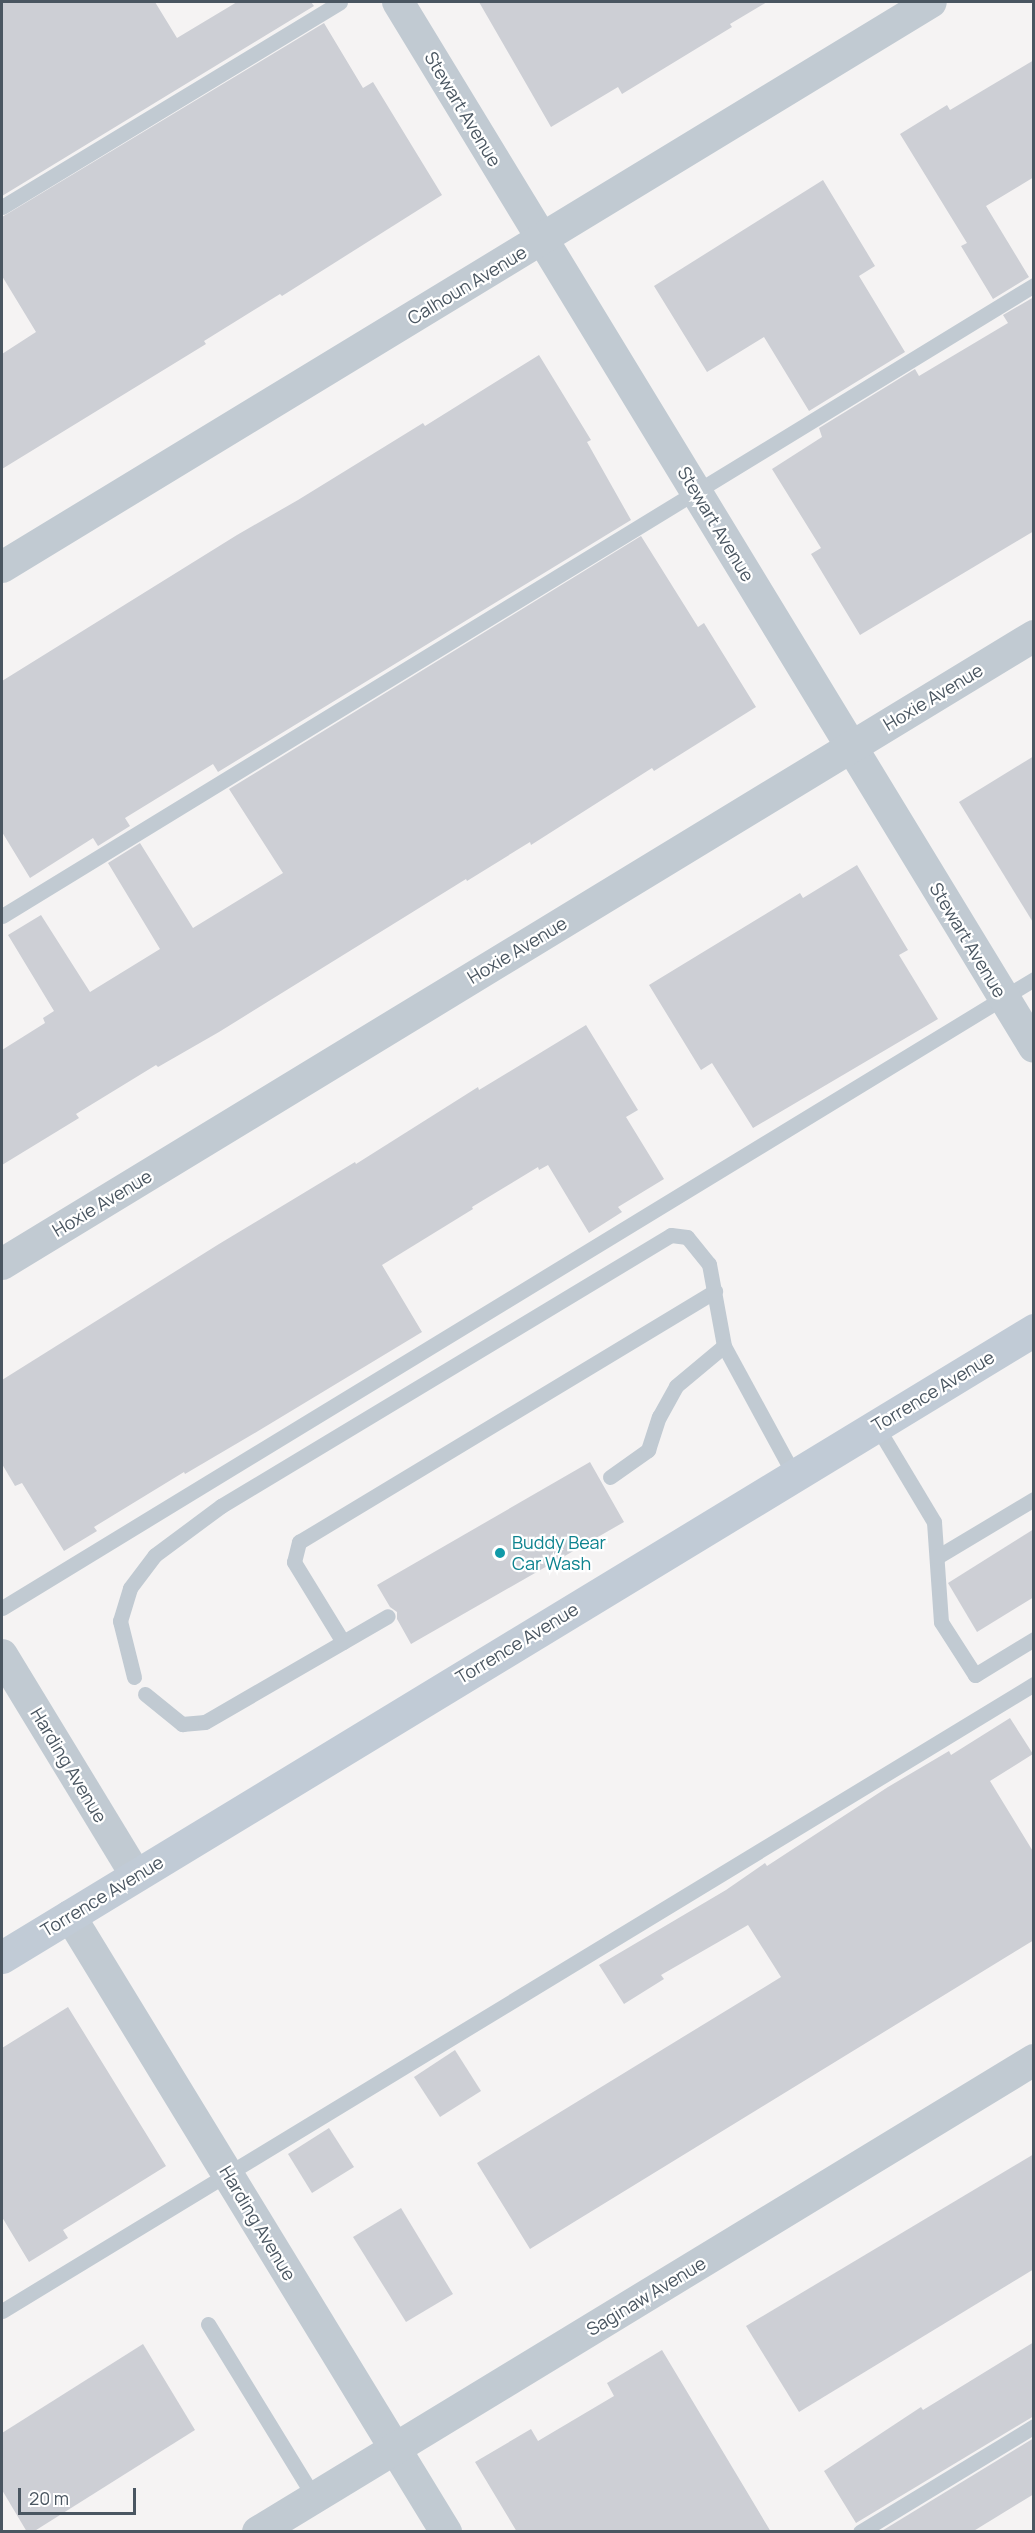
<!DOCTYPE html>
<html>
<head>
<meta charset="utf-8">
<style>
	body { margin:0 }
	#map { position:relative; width:1035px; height:2533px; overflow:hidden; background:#f5f3f3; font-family:Manrope,sans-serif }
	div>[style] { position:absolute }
	.building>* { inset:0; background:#cdcfd5 }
	.service>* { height:15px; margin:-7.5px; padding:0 7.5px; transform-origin:7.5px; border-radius:7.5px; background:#c1cad2 }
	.minor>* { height:32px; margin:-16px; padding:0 16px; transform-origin:16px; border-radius:16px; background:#c1cad2 }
	.secondary>* { height:33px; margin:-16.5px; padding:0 16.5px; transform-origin:16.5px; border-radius:16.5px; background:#c1cbd6 }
	.dots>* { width:16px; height:16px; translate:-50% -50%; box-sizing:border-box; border:3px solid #fff; border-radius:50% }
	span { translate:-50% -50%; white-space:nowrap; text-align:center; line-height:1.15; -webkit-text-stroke:4.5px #fff; paint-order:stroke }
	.street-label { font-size:18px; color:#4a5661 }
	.culture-label { font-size:18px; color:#0d838f }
	.left { translate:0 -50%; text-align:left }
	.frame { position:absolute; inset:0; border:3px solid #4a5661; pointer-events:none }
	.scale { position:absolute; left:18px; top:2488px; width:118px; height:27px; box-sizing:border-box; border:3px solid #4a5661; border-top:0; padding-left:8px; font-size:18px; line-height:21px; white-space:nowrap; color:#4a5661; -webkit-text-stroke:4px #fff; paint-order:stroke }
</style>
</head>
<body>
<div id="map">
	<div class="building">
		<i style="clip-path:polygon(2px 2px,155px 2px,177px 38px,237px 2px,311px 2px,314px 6px,2px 196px)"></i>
		<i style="clip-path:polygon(479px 2px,767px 2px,730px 24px,732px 27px,622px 94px,618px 87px,551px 127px)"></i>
		<i style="clip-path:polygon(324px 23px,363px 88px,373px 82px,442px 195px,282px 296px,280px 294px,204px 341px,206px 344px,2px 469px,2px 354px,36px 332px,2px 276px,2px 217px)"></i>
		<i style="clip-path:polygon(1034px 60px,1034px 177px,986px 206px,1029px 277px,993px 299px,961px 246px,967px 243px,900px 134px,947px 105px,950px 110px)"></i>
		<i style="clip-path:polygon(823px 180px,875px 266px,859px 276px,905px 352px,809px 411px,764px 337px,707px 372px,654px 286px)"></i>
		<i style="clip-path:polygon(1034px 297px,1034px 531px,860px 635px,811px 554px,821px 548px,772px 469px,822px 437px,819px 428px,915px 369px,919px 376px,1008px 323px,1003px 315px)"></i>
		<i style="clip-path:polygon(539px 355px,591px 440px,587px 442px,631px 520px,218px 772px,213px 764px,125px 818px,130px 826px,98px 846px,93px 838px,30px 878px,2px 832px,2px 681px,237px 535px,298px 500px,423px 423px,425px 426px)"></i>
		<i style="clip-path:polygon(641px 536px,698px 627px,704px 623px,756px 707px,654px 771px,652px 768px,531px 845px,530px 842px,467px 881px,466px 879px,219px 1032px,158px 1067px,156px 1065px,76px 1114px,79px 1118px,2px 1165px,2px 1050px,45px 1023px,43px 1018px,54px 1011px,8px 935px,41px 915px,90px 992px,160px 949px,108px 863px,140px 843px,193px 928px,283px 873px,229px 789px)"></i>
		<i style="clip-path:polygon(1034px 756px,1034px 924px,959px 802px)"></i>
		<i style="clip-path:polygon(857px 865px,908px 950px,899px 955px,938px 1019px,753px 1128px,712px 1063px,701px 1070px,649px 985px,800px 893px,803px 898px)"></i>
		<i style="clip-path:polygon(586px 1025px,638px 1110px,626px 1117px,664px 1179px,618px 1207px,622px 1212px,589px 1233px,548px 1165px,539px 1170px,538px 1167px,472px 1207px,473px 1209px,382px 1265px,422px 1332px,253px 1434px,185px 1474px,184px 1472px,94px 1527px,97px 1531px,64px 1551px,22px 1483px,15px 1486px,2px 1464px,2px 1380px,219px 1244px,355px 1162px,356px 1164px,478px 1087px,479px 1090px)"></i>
		<i style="clip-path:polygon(590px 1462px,624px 1522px,411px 1644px,397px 1619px,397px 1612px,390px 1607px,377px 1585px)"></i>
		<i style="clip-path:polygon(1034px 1529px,1034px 1597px,977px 1632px,948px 1583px)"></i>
		<i style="clip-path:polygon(1010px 1718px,1033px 1754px,990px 1781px,1034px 1853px,1034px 1940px,530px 2249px,477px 2163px,781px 1977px,748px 1925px,661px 1975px,664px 1979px,624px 2004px,599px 1965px,726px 1890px,765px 1863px,767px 1866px,888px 1787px,949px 1751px,951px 1755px)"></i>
		<i style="clip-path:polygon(68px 2007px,166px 2166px,63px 2230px,68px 2238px,29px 2262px,2px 2217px,2px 2048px)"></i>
		<i style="clip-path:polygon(455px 2050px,481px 2091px,440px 2117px,414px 2077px)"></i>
		<i style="clip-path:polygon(329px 2128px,354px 2167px,312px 2193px,288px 2154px)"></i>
		<i style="clip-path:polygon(1034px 2154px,1034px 2269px,799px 2412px,746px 2326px)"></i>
		<i style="clip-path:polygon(401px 2208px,453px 2294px,406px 2322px,353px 2237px)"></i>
		<i style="clip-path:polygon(1034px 2342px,1034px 2416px,856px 2523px,824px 2471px,921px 2407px,923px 2410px)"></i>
		<i style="clip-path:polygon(143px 2344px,195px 2430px,33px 2532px,27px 2532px,2px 2490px,2px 2433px)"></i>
		<i style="clip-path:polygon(662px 2350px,771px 2532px,517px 2532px,475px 2462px,531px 2429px,538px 2441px,614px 2396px,607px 2383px)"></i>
		<i style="clip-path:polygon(1034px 2438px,1034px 2494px,972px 2532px,880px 2532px)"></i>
	</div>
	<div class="service">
		<i style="left:2px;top:207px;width:395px;rotate:-31.2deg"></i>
		<i style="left:2px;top:916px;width:1210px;rotate:-31.44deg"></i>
		<i style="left:876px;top:1425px;width:113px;rotate:59.1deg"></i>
		<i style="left:934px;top:1522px;width:100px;rotate:86deg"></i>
		<i style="left:941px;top:1622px;width:63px;rotate:57.3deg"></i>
		<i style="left:975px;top:1675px;width:69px;rotate:-31.4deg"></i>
		<i style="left:610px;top:1477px;width:47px;rotate:-35.4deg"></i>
		<i style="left:648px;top:1450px;width:35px;rotate:-72deg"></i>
		<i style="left:659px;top:1417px;width:35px;rotate:-61deg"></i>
		<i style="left:676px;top:1386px;width:62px;rotate:-39.8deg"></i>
		<i style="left:937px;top:1557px;width:113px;rotate:-30.9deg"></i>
		<i style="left:2px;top:1608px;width:1209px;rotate:-31.36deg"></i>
		<i style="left:343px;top:1642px;width:94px;rotate:-121.5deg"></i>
		<i style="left:294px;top:1562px;width:21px;rotate:-76deg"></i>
		<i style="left:299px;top:1542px;width:486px;rotate:-31.1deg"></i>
		<i style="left:134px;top:1677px;width:58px;rotate:-104deg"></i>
		<i style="left:120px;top:1621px;width:34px;rotate:-73deg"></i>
		<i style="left:130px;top:1588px;width:41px;rotate:-52.9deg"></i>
		<i style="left:155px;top:1555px;width:82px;rotate:-36.6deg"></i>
		<i style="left:221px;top:1506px;width:525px;rotate:-31.06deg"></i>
		<i style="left:671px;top:1235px;width:16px;rotate:7deg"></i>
		<i style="left:687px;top:1237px;width:35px;rotate:51deg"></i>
		<i style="left:709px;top:1264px;width:83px;rotate:79.6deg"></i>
		<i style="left:724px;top:1346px;width:147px;rotate:61.5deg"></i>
		<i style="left:145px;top:1694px;width:48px;rotate:39deg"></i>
		<i style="left:182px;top:1724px;width:23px;rotate:-5deg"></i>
		<i style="left:205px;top:1722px;width:211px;rotate:-30.1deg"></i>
		<i style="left:2px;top:2311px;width:1208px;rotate:-31.28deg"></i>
		<i style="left:208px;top:2324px;width:203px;rotate:58.5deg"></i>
		<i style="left:860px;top:2532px;width:204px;rotate:-31.3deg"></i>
	</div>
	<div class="minor">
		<i style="left:398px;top:2px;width:1223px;rotate:58.67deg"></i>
		<i style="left:2px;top:567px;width:1087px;rotate:-31.31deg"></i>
		<i style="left:2px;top:1264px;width:1208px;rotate:-31.32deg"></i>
		<i style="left:2px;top:1655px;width:258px;rotate:58.7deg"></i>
		<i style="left:70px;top:1916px;width:722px;rotate:58.6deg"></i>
		<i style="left:258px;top:2532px;width:908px;rotate:-31.31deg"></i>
	</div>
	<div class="secondary">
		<i style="left:2px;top:1957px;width:1208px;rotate:-31.28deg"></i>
	</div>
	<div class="dots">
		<i style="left:500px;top:1553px;background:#0f9aa8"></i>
	</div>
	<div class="street-label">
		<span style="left:463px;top:109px;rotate:59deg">Stewart Avenue</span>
		<span style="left:467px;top:285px;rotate:-31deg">Calhoun Avenue</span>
		<span style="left:716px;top:524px;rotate:59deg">Stewart Avenue</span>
		<span style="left:933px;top:697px;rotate:-31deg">Hoxie Avenue</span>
		<span style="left:968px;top:940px;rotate:59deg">Stewart Avenue</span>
		<span style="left:517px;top:950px;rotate:-31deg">Hoxie Avenue</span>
		<span style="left:102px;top:1203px;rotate:-31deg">Hoxie Avenue</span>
		<span style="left:933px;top:1391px;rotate:-31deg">Torrence Avenue</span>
		<span style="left:517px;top:1643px;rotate:-31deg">Torrence Avenue</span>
		<span style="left:69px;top:1765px;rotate:59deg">Harding Avenue</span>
		<span style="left:102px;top:1896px;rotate:-31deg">Torrence Avenue</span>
		<span style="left:258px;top:2223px;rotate:59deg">Harding Avenue</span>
		<span style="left:646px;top:2296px;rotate:-31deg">Saginaw Avenue</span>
	</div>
	<div class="culture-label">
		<span class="left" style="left:512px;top:1553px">Buddy Bear<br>Car Wash</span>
	</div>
	<div class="frame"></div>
	<div class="scale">20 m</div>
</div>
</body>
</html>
